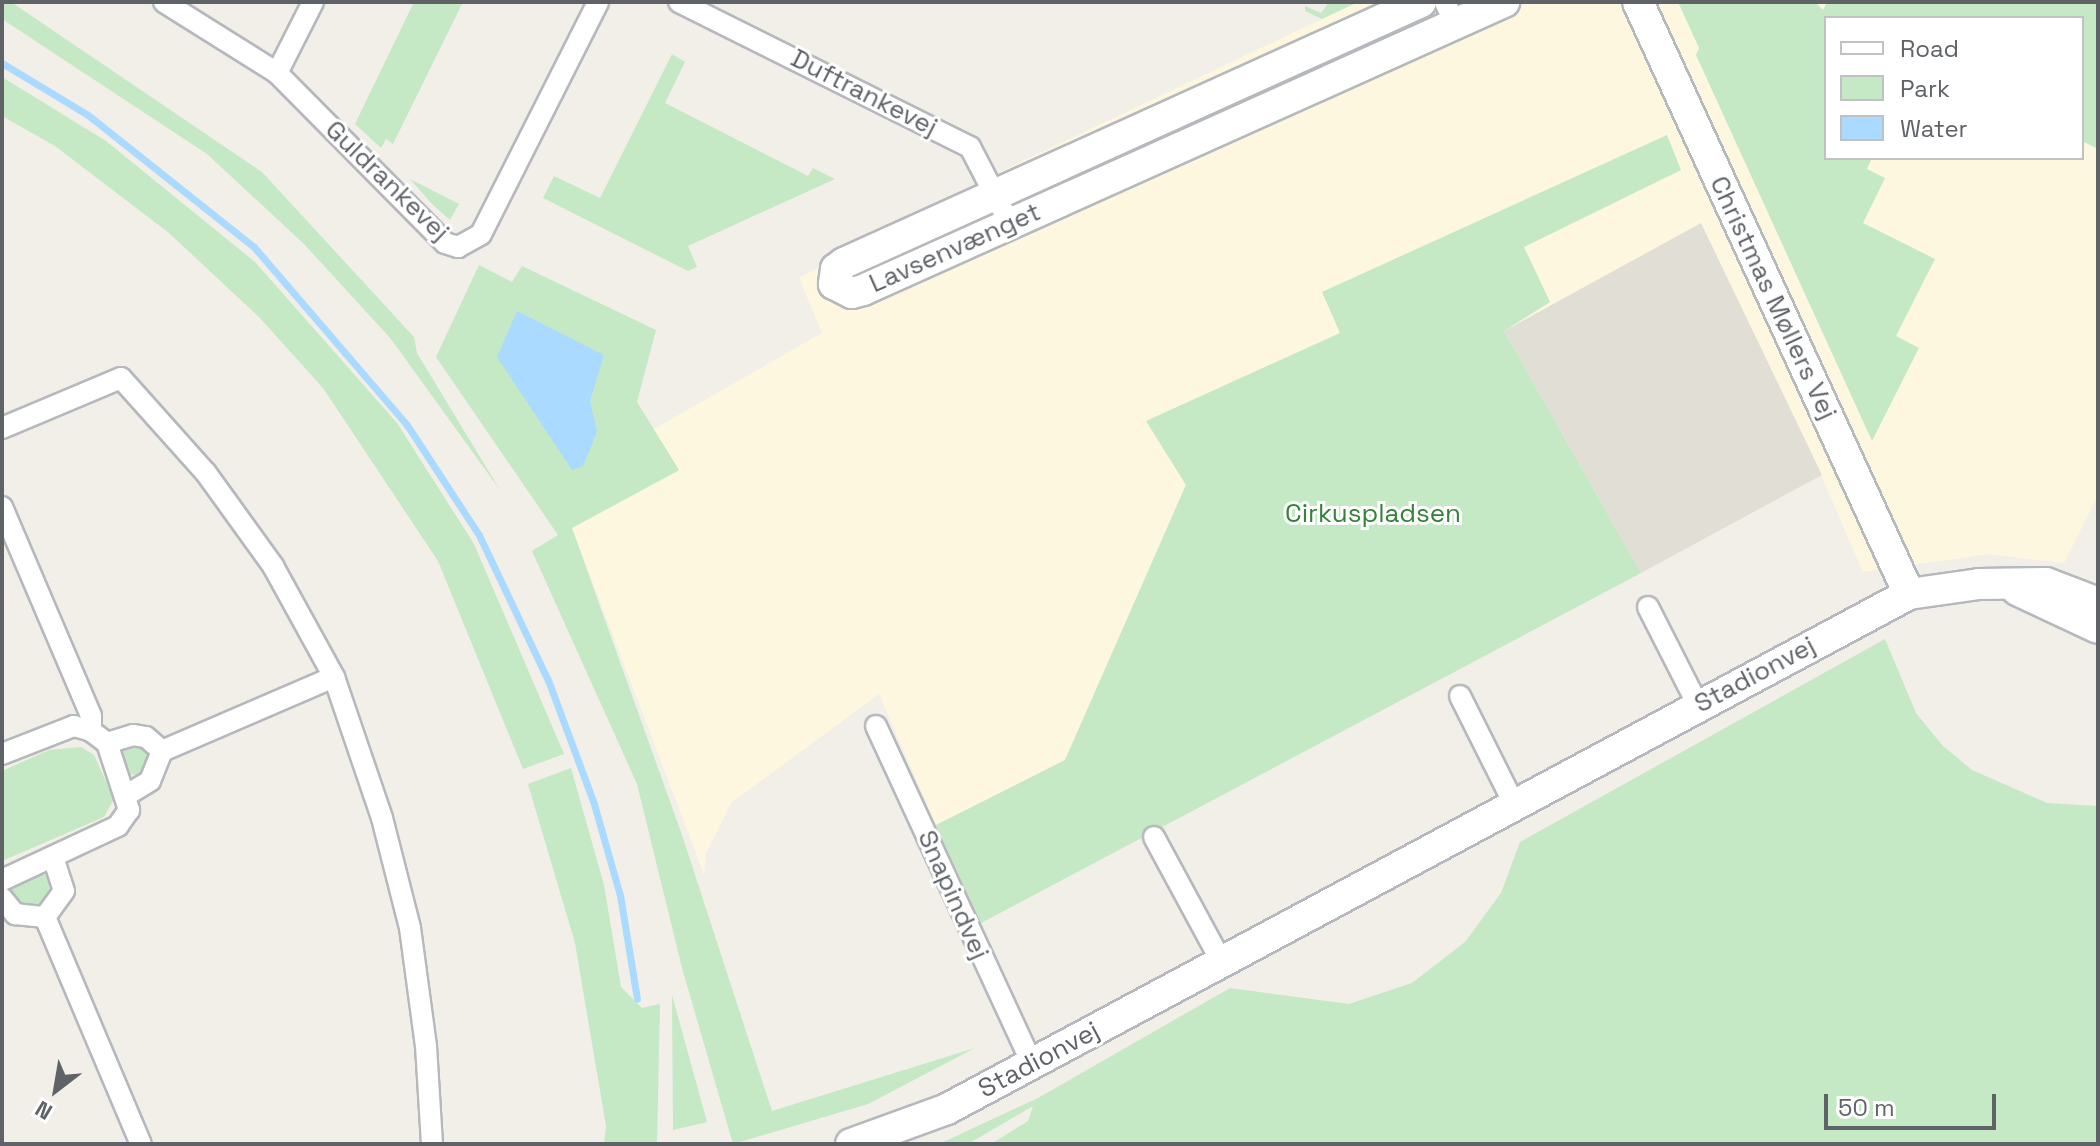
<!DOCTYPE html>
<html>
<head>
<meta charset="utf-8">
<style>
	body { margin:0 }
	#map { position:relative; width:2100px; height:1146px; overflow:hidden; background:#f1efe8; font-family:"Space Grotesk",sans-serif }
	div>[style] { position:absolute }
	.commercial>* { inset:0; background:#fef7e0 }
	.education>* { inset:0; background:#e1ded6 }
	.green>* { inset:0; background:#c5e8c5 }
	.round { border-radius:50% }
	.water>* { inset:0; background:#aadaff }
	.stream>* { height:7px; margin:-3.5px; padding:0 3.5px; transform-origin:3.5px; border-radius:3.5px; background:#aadaff }
	.roads { filter:drop-shadow(2px 0 #b5b8bc) drop-shadow(-2px 0 #b5b8bc) drop-shadow(0 2px #b5b8bc) drop-shadow(0 -2px #b5b8bc) }
	.street>* { height:20px; margin:-10px; padding:0 10px; transform-origin:10px; border-radius:10px; background:#fff }
	.secondary>* { height:30px; margin:-15px; padding:0 15px; transform-origin:15px; border-radius:15px; background:#fff }
	span { translate:-50% -50%; white-space:nowrap; text-align:center; line-height:1.15; -webkit-text-stroke:6px #fff; paint-order:stroke }
	.street-label { font-size:26px; color:#5f6368 }
	.park-label { font-size:26px; color:#348238 }
	.frame { position:absolute; inset:0; border:4px solid #5f6368; pointer-events:none }
	.legend { position:absolute; left:1824px; top:16px; width:260px; height:144px; box-sizing:border-box; background:#fff; border:2px solid #bfc1c3; margin:0; padding:10px 14px; list-style:none; font-size:24px; color:#5f6368 }
	.legend li { display:flex; align-items:center; gap:16px; height:40px }
	.legend b { width:40px; border:2px solid #bfc1c3 }
	.north { position:absolute; left:16px; top:1050px; width:80px; height:80px; -webkit-text-stroke:6px #fff; paint-order:stroke; rotate:211deg; font-size:22px; font-weight:700; line-height:32px; text-align:center; color:#5f6368 }
	.north::after { content:''; display:block; margin:auto; width:28px; height:36px; background:#5f6368; clip-path:polygon(50% 0,100% 100%,50% 72%,0 100%) }
	.scale { position:absolute; left:1824px; top:1094px; width:172px; height:36px; box-sizing:border-box; border:4px solid #5f6368; border-top:0; padding-left:10px; font-size:24px; line-height:28px; white-space:nowrap; color:#5f6368; -webkit-text-stroke:6px #fff; paint-order:stroke }
</style>
</head>
<body>
<div id="map">
	<div class="commercial">
		<i style="clip-path:polygon(1358px 2px,1827px 2px,1826px 158px,2082px 158px,2082px 141px,2098px 149px,2098px 495px,2064px 563px,1989px 554px,1863px 572px,1821px 475px,1641px 573px,1504px 331px,1550px 302px,1524px 247px,1681px 170px,1323px 292px,1340px 333px,1147px 421px,1186px 484px,1065px 760px,936px 825px,879px 694px,731px 803px,706px 853px,704px 874px,572px 528px,679px 471px,654px 429px,822px 333px,799px 278px,1000px 172px)"></i>
	</div>
	<div class="education">
		<i style="clip-path:polygon(1701px 223px,1822px 475px,1641px 573px,1504px 331px)"></i>
	</div>
	<div class="green">
		<i style="clip-path:polygon(2px 2px,11px 2px,262px 172px,414px 337px,417px 353px,500px 490px,391px 339px,304px 244px,207px 154px,2px 19px)"></i>
		<i style="clip-path:polygon(414px 2px,463px 2px,393px 144px,386px 139px,381px 148px,355px 124px)"></i>
		<i style="clip-path:polygon(1329px 2px,1358px 2px,1322px 19px,1305px 11px,1305px 6px,1321px 13px)"></i>
		<i style="clip-path:polygon(1678px 2px,1815px 2px,1823px 10px,1827px 2px,2098px 2px,2098px 149px,2082px 141px,2082px 18px,1826px 18px,1826px 158px,1872px 158px,1867px 169px,1885px 178px,1863px 223px,1935px 259px,1896px 336px,1919px 348px,1872px 441px,1696px 55px,1699px 48px)"></i>
		<i style="clip-path:polygon(672px 54px,685px 62px,665px 103px,808px 176px,813px 168px,835px 179px,688px 246px,697px 267px,688px 271px,543px 198px,554px 176px,600px 198px)"></i>
		<i style="clip-path:polygon(2px 77px,106px 141px,255px 262px,397px 423px,474px 544px,564px 754px,523px 769px,438px 561px,323px 388px,259px 317px,169px 233px,55px 146px,2px 116px)"></i>
		<i style="clip-path:polygon(1667px 135px,1681px 170px,1524px 247px,1550px 302px,1504px 331px,1641px 573px,981px 923px,936px 825px,1065px 760px,1186px 485px,1146px 421px,1340px 333px,1322px 292px)"></i>
		<i style="clip-path:polygon(410px 179px,459px 204px,450px 220px,432px 204px)"></i>
		<i style="clip-path:polygon(479px 265px,512px 282px,522px 266px,656px 330px,637px 402px,679px 470px,572px 528px,682px 835px,772px 1111px,975px 1048px,868px 1104px,733px 1144px,682px 968px,637px 784px,532px 551px,558px 535px,436px 357px)"></i>
		<i style="clip-path:polygon(1885px 639px,1916px 713px,1942px 745px,1972px 770px,2047px 803px,2098px 806px,2098px 1144px,991px 1144px,1028px 1121px,1033px 1106px,968px 1144px,939px 1144px,1038px 1098px,1230px 988px,1349px 1004px,1412px 983px,1465px 942px,1501px 893px,1520px 842px)"></i>
		<i class="round" style="left:120px;top:745px;width:30px;height:30px"></i>
		<i style="clip-path:polygon(81px 747px,94px 755px,114px 799px,104px 817px,2px 861px,2px 771px,49px 750px)"></i>
		<i style="clip-path:polygon(571px 768px,604px 885px,621px 987px,642px 1008px,660px 1004px,657px 1144px,604px 1144px,606px 1126px,575px 943px,528px 784px)"></i>
		<i style="clip-path:polygon(37px 875px,50px 875px,51px 898px,44px 907px,22px 906px,10px 893px,13px 884px)"></i>
		<i style="clip-path:polygon(672px 995px,707px 1122px,673px 1130px)"></i>
	</div>
	<div class="water">
		<i style="clip-path:polygon(517px 311px,604px 355px,590px 401px,597px 432px,583px 466px,572px 470px,497px 357px)"></i>
	</div>
	<div class="stream">
		<i style="left:2px;top:63px;width:100px;rotate:31.2deg"></i>
		<i style="left:88px;top:115px;width:212px;rotate:38.5deg"></i>
		<i style="left:254px;top:247px;width:235px;rotate:49.3deg"></i>
		<i style="left:407px;top:425px;width:131px;rotate:56.8deg"></i>
		<i style="left:479px;top:535px;width:161px;rotate:64.6deg"></i>
		<i style="left:548px;top:680px;width:132px;rotate:69.6deg"></i>
		<i style="left:594px;top:804px;width:95px;rotate:74.1deg"></i>
		<i style="left:620px;top:895px;width:105px;rotate:80.7deg"></i>
	</div>
	<div class="roads">
		<div class="street">
			<i style="left:164px;top:2px;width:133px;rotate:32.1deg"></i>
			<i style="left:277px;top:73px;width:239px;rotate:45.3deg"></i>
			<i style="left:445px;top:243px;width:14px;rotate:17deg"></i>
			<i style="left:458px;top:247px;width:26px;rotate:-29deg"></i>
			<i style="left:481px;top:234px;width:260px;rotate:-63.2deg"></i>
			<i style="left:679px;top:2px;width:325px;rotate:26.5deg"></i>
			<i style="left:970px;top:147px;width:87px;rotate:62.5deg"></i>
			<i style="left:1445px;top:2px;width:24px;rotate:66deg"></i>
			<i style="left:277px;top:73px;width:80px;rotate:-63.1deg"></i>
			<i style="left:2px;top:428px;width:129px;rotate:-22.8deg"></i>
			<i style="left:121px;top:378px;width:127px;rotate:48.2deg"></i>
			<i style="left:206px;top:473px;width:115px;rotate:54.2deg"></i>
			<i style="left:273px;top:566px;width:127px;rotate:61.2deg"></i>
			<i style="left:334px;top:677px;width:149px;rotate:71.2deg"></i>
			<i style="left:382px;top:818px;width:114px;rotate:75.7deg"></i>
			<i style="left:410px;top:928px;width:119px;rotate:82.3deg"></i>
			<i style="left:426px;top:1046px;width:98px;rotate:86.5deg"></i>
			<i style="left:2px;top:507px;width:227px;rotate:66.9deg"></i>
			<i style="left:91px;top:716px;width:15px;rotate:90deg"></i>
			<i style="left:1648px;top:607px;width:110px;rotate:63deg"></i>
			<i style="left:1460px;top:696px;width:121px;rotate:63.4deg"></i>
			<i style="left:876px;top:726px;width:372px;rotate:65.2deg"></i>
			<i style="left:107px;top:743px;width:27px;rotate:-17deg"></i>
			<i style="left:133px;top:735px;width:13px;rotate:9deg"></i>
			<i style="left:146px;top:737px;width:21px;rotate:41deg"></i>
			<i style="left:162px;top:751px;width:32px;rotate:112deg"></i>
			<i style="left:150px;top:781px;width:27px;rotate:149deg"></i>
			<i style="left:162px;top:751px;width:187px;rotate:-23.3deg"></i>
			<i style="left:2px;top:754px;width:77px;rotate:-21.3deg"></i>
			<i style="left:74px;top:726px;width:18px;rotate:16deg"></i>
			<i style="left:91px;top:731px;width:20px;rotate:37deg"></i>
			<i style="left:107px;top:743px;width:71px;rotate:71.8deg"></i>
			<i style="left:129px;top:810px;width:19px;rotate:125deg"></i>
			<i style="left:118px;top:826px;width:128px;rotate:155deg"></i>
			<i style="left:1154px;top:837px;width:143px;rotate:61.6deg"></i>
			<i style="left:2px;top:898px;width:21px;rotate:51deg"></i>
			<i style="left:15px;top:914px;width:30px;rotate:6deg"></i>
			<i style="left:45px;top:917px;width:32px;rotate:-54deg"></i>
			<i style="left:64px;top:891px;width:36px;rotate:-108deg"></i>
			<i style="left:45px;top:917px;width:246px;rotate:67.1deg"></i>
		</div>
		<div class="secondary">
			<i style="left:1421px;top:2px;width:633px;rotate:155.66deg"></i>
			<i style="left:844px;top:263px;width:10px;rotate:143deg"></i>
			<i style="left:836px;top:269px;width:15px;rotate:98deg"></i>
			<i style="left:834px;top:284px;width:20px;rotate:27deg"></i>
			<i style="left:852px;top:293px;width:11px;rotate:-15deg"></i>
			<i style="left:863px;top:290px;width:703px;rotate:-24.19deg"></i>
			<i style="left:1638px;top:2px;width:651px;rotate:65.4deg"></i>
			<i style="left:2017px;top:590px;width:89px;rotate:25.1deg"></i>
			<i style="left:851px;top:1144px;width:102px;rotate:-20deg"></i>
			<i style="left:947px;top:1109px;width:1091px;rotate:-28.16deg"></i>
			<i style="left:1909px;top:594px;width:71px;rotate:-8.1deg"></i>
			<i style="left:1979px;top:584px;width:67px;rotate:-0.9deg"></i>
			<i style="left:2046px;top:583px;width:56px;rotate:21deg"></i>
		</div>
	</div>
	<div class="street-label">
		<span style="left:864px;top:93px;rotate:27deg">Duftrankevej</span>
		<span style="left:387px;top:181px;rotate:44deg">Guldrankevej</span>
		<span style="left:955px;top:248px;rotate:-24deg">Lavsenvænget</span>
		<span style="left:1773px;top:298px;rotate:65deg">Christmas Møllers Vej</span>
		<span style="left:1755px;top:675px;rotate:-28deg">Stadionvej</span>
		<span style="left:953px;top:895px;rotate:66deg">Snapindvej</span>
		<span style="left:1039px;top:1060px;rotate:-28deg">Stadionvej</span>
	</div>
	<div class="park-label">
		<span style="left:1373px;top:514px">Cirkuspladsen</span>
	</div>
	<div class="frame"></div>
	<ul class="legend">
	<li><b style="height:10px;background:#fff"></b>Road</li>
	<li><b style="height:22px;background:#c5e8c5"></b>Park</li>
	<li><b style="height:22px;background:#aadaff"></b>Water</li>
	</ul>
	<div class="north">N</div>
	<div class="scale">50 m</div>
</div>
</body>
</html>
